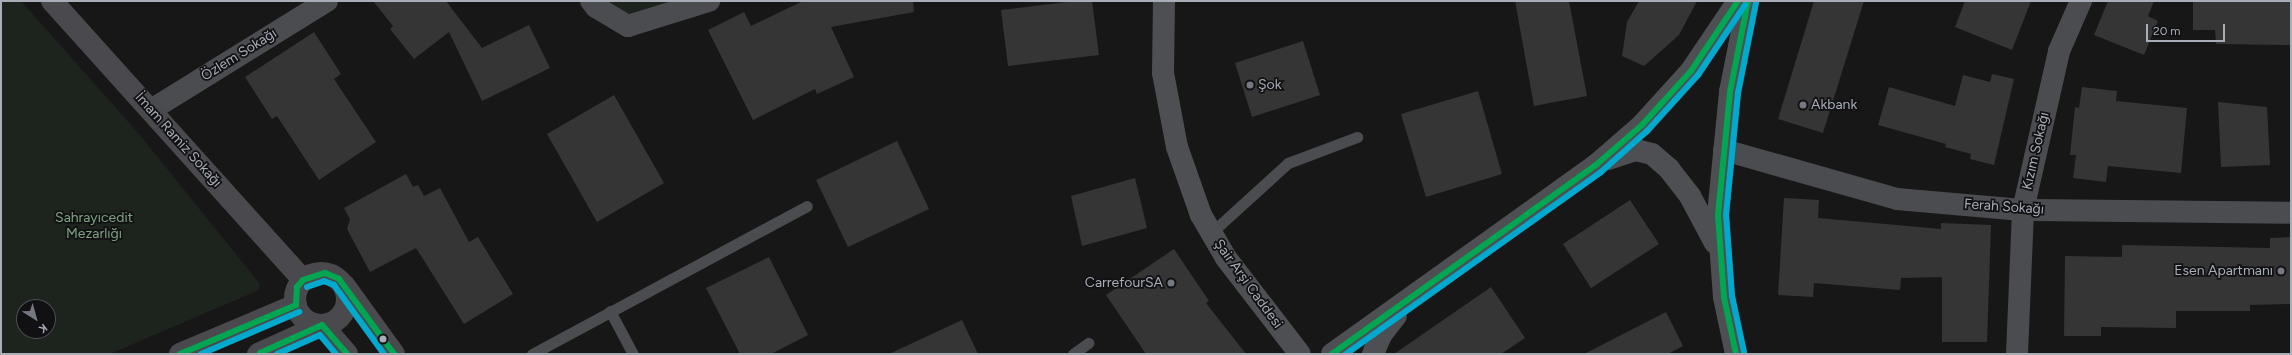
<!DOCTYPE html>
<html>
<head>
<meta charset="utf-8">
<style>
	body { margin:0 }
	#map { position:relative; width:2292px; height:355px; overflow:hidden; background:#171717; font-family:Figtree,sans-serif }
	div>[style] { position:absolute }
	.green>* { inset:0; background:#1d241e }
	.building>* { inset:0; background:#353536 }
	.lane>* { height:11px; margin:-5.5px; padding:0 5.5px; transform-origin:5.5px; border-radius:5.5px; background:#4b4c50 }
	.street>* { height:22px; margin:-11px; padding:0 11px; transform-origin:11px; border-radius:11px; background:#4b4c50 }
	.secondary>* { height:22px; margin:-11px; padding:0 11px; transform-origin:11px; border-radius:11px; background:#4a4a4e }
	.secondary>.ring { margin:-11px; padding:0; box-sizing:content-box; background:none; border:22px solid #4a4a4e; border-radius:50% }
	.primary>* { height:22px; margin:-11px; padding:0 11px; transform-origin:11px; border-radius:11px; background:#4d4f52 }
	.bus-1>* { height:6px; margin:-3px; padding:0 3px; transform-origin:3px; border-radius:3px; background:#00a651 }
	.bus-2>* { height:6px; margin:-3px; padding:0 3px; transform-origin:3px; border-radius:3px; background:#00a9ce }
	.dots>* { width:11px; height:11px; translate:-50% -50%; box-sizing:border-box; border:2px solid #111113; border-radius:50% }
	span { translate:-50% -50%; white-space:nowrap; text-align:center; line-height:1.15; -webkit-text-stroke:3.5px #111113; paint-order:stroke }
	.street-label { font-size:14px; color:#a8adb8 }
	.poi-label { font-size:14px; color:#a8adb8 }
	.left { translate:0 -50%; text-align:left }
	.right { translate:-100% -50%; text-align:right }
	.park-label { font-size:14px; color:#7fa381 }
	.frame { position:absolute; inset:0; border:2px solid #a8adb8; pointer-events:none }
	.north { position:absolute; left:16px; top:299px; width:40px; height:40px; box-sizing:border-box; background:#111113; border:1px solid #4d4f55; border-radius:50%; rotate:143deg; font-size:11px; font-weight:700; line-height:16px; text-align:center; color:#a8adb8 }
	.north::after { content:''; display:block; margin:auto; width:14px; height:18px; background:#757880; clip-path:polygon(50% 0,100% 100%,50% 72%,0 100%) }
	.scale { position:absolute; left:2146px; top:24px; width:79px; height:18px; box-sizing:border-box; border:2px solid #a8adb8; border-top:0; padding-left:5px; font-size:12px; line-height:14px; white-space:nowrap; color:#a8adb8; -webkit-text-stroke:3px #111113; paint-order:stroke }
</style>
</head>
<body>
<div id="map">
	<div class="green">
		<i style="clip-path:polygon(evenodd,1px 1px,21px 1px,139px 134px,260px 284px,259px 290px,110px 354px,1px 354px,1px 1px,24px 307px,48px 307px,48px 331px,24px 331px,24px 307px)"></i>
		<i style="clip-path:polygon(603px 1px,681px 1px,630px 19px)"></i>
	</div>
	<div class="building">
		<i style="clip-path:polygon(373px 1px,446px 1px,482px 48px,529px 25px,550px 68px,482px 101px,449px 32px,414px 59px,390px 29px,393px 26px)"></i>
		<i style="clip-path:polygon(803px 1px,913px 1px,914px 12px,831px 27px,854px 77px,817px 94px,815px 89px,753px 120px,708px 30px,744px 12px,751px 26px)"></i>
		<i style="clip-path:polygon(1075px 1px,1092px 1px,1099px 55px,1008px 66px,1001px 10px)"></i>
		<i style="clip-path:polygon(1515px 1px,1569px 1px,1587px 96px,1534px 106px)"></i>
		<i style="clip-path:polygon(1639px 1px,1697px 1px,1679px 35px,1644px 66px,1622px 56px,1627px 22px)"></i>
		<i style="clip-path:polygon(1814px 1px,1864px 1px,1823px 133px,1778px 119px)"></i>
		<i style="clip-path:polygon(1965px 1px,2031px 1px,2012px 50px,1955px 27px)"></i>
		<i style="clip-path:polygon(2108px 1px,2154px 1px,2148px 16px,2158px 21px,2144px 55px,2094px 35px)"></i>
		<i style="clip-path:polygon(2193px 1px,2291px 1px,2291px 45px,2216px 44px,2215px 30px,2193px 30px)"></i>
		<i style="clip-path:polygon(314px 32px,341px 74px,334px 79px,376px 142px,319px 180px,277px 116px,272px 119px,245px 77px)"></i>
		<i style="clip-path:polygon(1303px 41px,1320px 95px,1252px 117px,1235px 63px)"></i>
		<i style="clip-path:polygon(1992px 74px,2014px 79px,1994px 165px,1970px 159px,1971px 154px,1945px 147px,1946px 144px,1878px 125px,1889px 87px,1955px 106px,1963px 75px,1990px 82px)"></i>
		<i style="clip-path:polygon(2082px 87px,2117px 91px,2116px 101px,2187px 108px,2181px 173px,2108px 166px,2106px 182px,2073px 178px,2076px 155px,2070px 155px,2075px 107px,2079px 108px)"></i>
		<i style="clip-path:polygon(1478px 91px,1502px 174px,1426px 197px,1401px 114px)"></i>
		<i style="clip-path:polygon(614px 95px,664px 183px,597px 222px,547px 134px)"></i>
		<i style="clip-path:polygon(2218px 102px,2267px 107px,2270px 165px,2221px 167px)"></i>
		<i style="clip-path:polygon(897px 141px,929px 209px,848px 247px,816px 180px)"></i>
		<i style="clip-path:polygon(406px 174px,413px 187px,418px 185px,424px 196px,440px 188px,469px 242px,478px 237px,513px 294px,464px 324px,416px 248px,370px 272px,347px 229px,350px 219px,344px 208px)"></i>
		<i style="clip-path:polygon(1135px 178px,1147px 228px,1082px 246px,1071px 196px)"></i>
		<i style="clip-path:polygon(1784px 198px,1819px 200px,1818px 218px,1941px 229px,1941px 223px,1991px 225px,1987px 342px,1942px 342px,1942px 277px,1901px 278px,1900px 290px,1814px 283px,1813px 297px,1778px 295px)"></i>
		<i style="clip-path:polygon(1630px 200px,1659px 244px,1591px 288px,1563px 244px)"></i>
		<i style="clip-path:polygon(2291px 237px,2291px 304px,2250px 305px,2250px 311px,2176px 311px,2176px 328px,2101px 327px,2101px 336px,2064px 336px,2065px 256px,2122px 257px,2122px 245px,2270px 248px,2270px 238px)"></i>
		<i style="clip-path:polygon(1174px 249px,1209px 301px,1206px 303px,1246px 354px,1146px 354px,1106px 295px)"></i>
		<i style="clip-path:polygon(769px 257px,808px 335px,771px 354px,740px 354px,706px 288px)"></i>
		<i style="clip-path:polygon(1491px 287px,1525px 338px,1501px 354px,1394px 354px)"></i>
		<i style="clip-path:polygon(1666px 312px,1683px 346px,1668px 354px,1584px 354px)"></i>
		<i style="clip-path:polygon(962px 320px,978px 354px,889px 354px)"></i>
	</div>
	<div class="lane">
		<i style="left:1211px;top:233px;width:104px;rotate:-42.3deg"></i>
		<i style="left:1288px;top:163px;width:74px;rotate:-20.6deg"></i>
		<i style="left:610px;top:311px;width:49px;rotate:61.9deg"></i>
		<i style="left:532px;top:354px;width:312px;rotate:-28.3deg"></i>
		<i style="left:1073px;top:354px;width:19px;rotate:-36deg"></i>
	</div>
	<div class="street">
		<i style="left:591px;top:1px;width:8px;rotate:50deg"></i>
		<i style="left:596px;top:7px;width:37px;rotate:31deg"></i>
		<i style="left:628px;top:26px;width:85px;rotate:-17.2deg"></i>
		<i style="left:151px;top:110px;width:207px;rotate:-31.8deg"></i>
		<i style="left:1724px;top:150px;width:180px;rotate:15.8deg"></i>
		<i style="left:1897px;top:199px;width:126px;rotate:5deg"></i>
		<i style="left:2023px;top:210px;width:268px;rotate:0.6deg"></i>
		<i style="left:2017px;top:354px;width:144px;rotate:-87.6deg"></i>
		<i style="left:2023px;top:210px;width:163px;rotate:-77.2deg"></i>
		<i style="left:2059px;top:51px;width:55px;rotate:-66.3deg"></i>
	</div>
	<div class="secondary">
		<i style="left:52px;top:1px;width:375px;rotate:48deg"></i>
		<i class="ring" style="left:295px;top:273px;width:30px;height:30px"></i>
		<i style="left:344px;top:285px;width:85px;rotate:54.1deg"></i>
		<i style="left:180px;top:354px;width:126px;rotate:-22.9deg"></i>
		<i style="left:258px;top:354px;width:70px;rotate:-24.4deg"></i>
		<i style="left:322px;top:325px;width:38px;rotate:49deg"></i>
	</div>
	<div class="primary">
		<i style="left:1164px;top:1px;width:72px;rotate:90.8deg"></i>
		<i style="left:1163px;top:73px;width:75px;rotate:79.3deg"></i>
		<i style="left:1177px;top:147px;width:72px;rotate:70.6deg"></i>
		<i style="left:1201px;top:215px;width:50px;rotate:59.8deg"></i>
		<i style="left:1226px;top:258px;width:121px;rotate:52.4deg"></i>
		<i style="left:1608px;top:159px;width:29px;rotate:-18deg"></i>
		<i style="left:1636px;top:150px;width:16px;rotate:14deg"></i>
		<i style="left:1652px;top:154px;width:23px;rotate:41deg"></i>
		<i style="left:1669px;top:169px;width:34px;rotate:52deg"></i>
		<i style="left:1690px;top:196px;width:53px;rotate:62deg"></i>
		<i style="left:1332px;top:354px;width:325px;rotate:-35.6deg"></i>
		<i style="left:1596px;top:165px;width:61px;rotate:-41deg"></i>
		<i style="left:1642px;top:125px;width:73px;rotate:-47.8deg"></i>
		<i style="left:1691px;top:71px;width:84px;rotate:-56.1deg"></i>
		<i style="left:1373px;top:354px;width:21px;rotate:-67deg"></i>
		<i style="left:1381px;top:335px;width:24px;rotate:-52deg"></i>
		<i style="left:1736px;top:354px;width:58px;rotate:-101.9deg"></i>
		<i style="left:1724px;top:297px;width:82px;rotate:-94.2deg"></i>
		<i style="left:1718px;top:215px;width:124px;rotate:-84.4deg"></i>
		<i style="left:1730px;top:92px;width:93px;rotate:-78.8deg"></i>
	</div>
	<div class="bus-1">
		<i style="left:260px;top:353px;width:68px;rotate:-24.3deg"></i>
		<i style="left:322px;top:325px;width:38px;rotate:49deg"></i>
		<i style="left:180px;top:354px;width:126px;rotate:-22.9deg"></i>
		<i style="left:296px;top:305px;width:18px;rotate:-87deg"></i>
		<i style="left:297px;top:287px;width:9px;rotate:-49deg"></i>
		<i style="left:303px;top:280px;width:23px;rotate:-18deg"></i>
		<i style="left:325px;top:273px;width:15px;rotate:23deg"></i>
		<i style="left:339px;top:279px;width:93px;rotate:53.7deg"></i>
		<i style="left:1332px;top:354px;width:325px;rotate:-35.6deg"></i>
		<i style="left:1596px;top:165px;width:61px;rotate:-41deg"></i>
		<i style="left:1642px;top:125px;width:73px;rotate:-47.8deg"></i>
		<i style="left:1691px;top:71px;width:84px;rotate:-56.1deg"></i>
		<i style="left:1736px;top:354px;width:58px;rotate:-101.9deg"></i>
		<i style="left:1724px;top:297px;width:82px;rotate:-94.2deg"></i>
		<i style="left:1718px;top:215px;width:124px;rotate:-84.4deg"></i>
		<i style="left:1730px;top:92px;width:93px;rotate:-78.8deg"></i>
	</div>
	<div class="bus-2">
		<i style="left:307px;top:287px;width:18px;rotate:-19deg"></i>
		<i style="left:324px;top:281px;width:11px;rotate:22deg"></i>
		<i style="left:334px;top:285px;width:85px;rotate:54.1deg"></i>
		<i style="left:1744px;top:352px;width:57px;rotate:-102.1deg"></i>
		<i style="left:1732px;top:296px;width:81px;rotate:-94.2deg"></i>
		<i style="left:1726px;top:215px;width:123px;rotate:-84.4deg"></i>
		<i style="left:1738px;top:93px;width:92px;rotate:-78.7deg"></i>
		<i style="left:201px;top:354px;width:107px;rotate:-23.2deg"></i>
		<i style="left:277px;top:354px;width:47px;rotate:-23.8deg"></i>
		<i style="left:320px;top:335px;width:25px;rotate:50deg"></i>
		<i style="left:1346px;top:354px;width:313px;rotate:-35.5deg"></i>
		<i style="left:1601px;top:172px;width:62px;rotate:-41.7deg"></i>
		<i style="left:1647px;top:131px;width:76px;rotate:-47.7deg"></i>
		<i style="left:1698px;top:75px;width:84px;rotate:-56.1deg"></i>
	</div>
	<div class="dots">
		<i style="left:1250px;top:85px;background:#757880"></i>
		<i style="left:1803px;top:105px;background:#757880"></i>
		<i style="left:2281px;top:271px;background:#757880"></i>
		<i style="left:1171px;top:283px;background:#757880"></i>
		<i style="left:383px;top:339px;background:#a8adb8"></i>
	</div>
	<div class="street-label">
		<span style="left:239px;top:55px;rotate:-32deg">Özlem Sokağı</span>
		<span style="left:178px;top:140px;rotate:48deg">İmam Ramiz Sokağı</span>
		<span style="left:2036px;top:151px;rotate:-77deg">Kızım Sokağı</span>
		<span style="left:2004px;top:207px;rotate:4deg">Ferah Sokağı</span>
		<span style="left:1248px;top:284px;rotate:54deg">Şair Arşi Caddesi</span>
	</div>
	<div class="poi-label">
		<span class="left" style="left:1258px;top:85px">Şok</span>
		<span class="left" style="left:1811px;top:105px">Akbank</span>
		<span class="right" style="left:2273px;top:271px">Esen Apartmanı</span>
		<span class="right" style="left:1163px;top:283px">CarrefourSA</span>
	</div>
	<div class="park-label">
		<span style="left:94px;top:226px">Sahrayıcedit<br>Mezarlığı</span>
	</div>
	<div class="frame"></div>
	<div class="north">K</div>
	<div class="scale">20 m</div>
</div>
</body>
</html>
